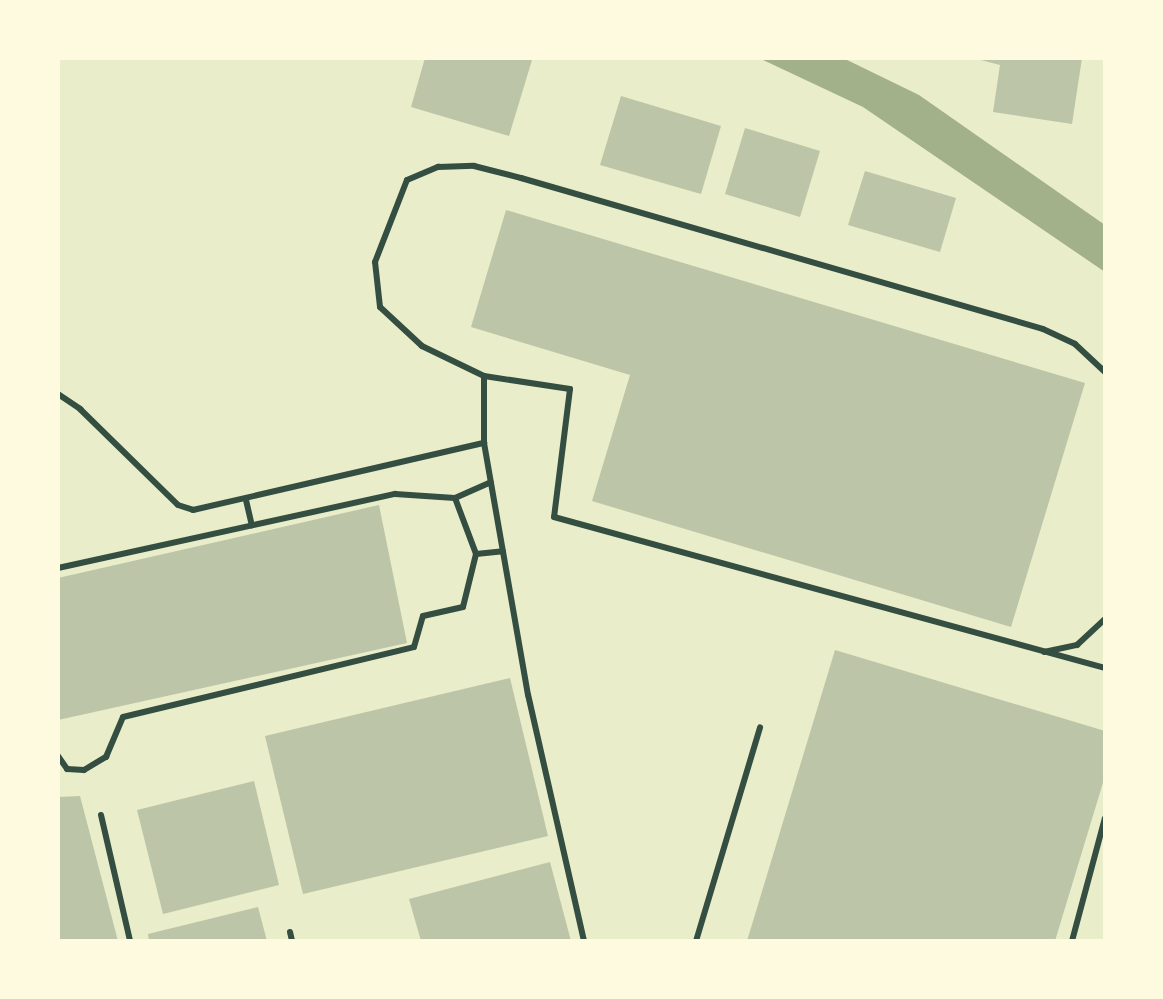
<!DOCTYPE html>
<html>
<head>
<meta charset="utf-8">
<style>
	body { margin:0 }
	#map { position:relative; width:1163px; height:999px; overflow:hidden; background:#e9edc9; font-family:"PT Sans Narrow",sans-serif }
	div>[style] { position:absolute }
	.water>* { inset:0; background:#a3b18a }
	.building>* { inset:0; background:#bcc5a7 }
	.service>* { height:6px; margin:-3px; padding:0 3px; transform-origin:3px; border-radius:3px; background:#344e41 }
	span { translate:-50% -50%; white-space:nowrap; text-align:center; line-height:1.15; -webkit-text-stroke:6px #fefae0; paint-order:stroke }
	.frame { position:absolute; inset:0; border:60px solid #fefae0; pointer-events:none }
</style>
</head>
<body>
<div id="map">
	<div class="water">
		<i style="clip-path:polygon(759px 58px,843px 58px,919px 95px,1105px 225px,1105px 272px,863px 107px)"></i>
	</div>
	<div class="building">
		<i style="clip-path:polygon(425px 58px,532px 60px,509px 136px,411px 107px)"></i>
		<i style="clip-path:polygon(973px 58px,1082px 58px,1072px 124px,993px 112px,1000px 65px)"></i>
		<i style="clip-path:polygon(621px 96px,721px 126px,701px 194px,600px 165px)"></i>
		<i style="clip-path:polygon(745px 128px,820px 151px,800px 217px,725px 194px)"></i>
		<i style="clip-path:polygon(865px 171px,956px 198px,940px 252px,848px 225px)"></i>
		<i style="clip-path:polygon(506px 210px,1085px 383px,1011px 627px,592px 501px,630px 375px,471px 327px)"></i>
		<i style="clip-path:polygon(379px 505px,407px 643px,58px 720px,58px 578px)"></i>
		<i style="clip-path:polygon(835px 650px,1105px 731px,1105px 776px,1055px 941px,747px 941px)"></i>
		<i style="clip-path:polygon(510px 678px,548px 836px,303px 894px,265px 736px)"></i>
		<i style="clip-path:polygon(254px 781px,279px 885px,163px 914px,137px 810px)"></i>
		<i style="clip-path:polygon(80px 796px,118px 941px,58px 941px,58px 797px)"></i>
		<i style="clip-path:polygon(550px 862px,571px 941px,421px 941px,409px 899px)"></i>
		<i style="clip-path:polygon(258px 907px,267px 941px,149px 941px,148px 934px)"></i>
	</div>
	<div class="service">
		<i style="left:484px;top:376px;width:87px;rotate:8.6deg"></i>
		<i style="left:570px;top:389px;width:129px;rotate:97.1deg"></i>
		<i style="left:554px;top:517px;width:571px;rotate:15.33deg"></i>
		<i style="left:58px;top:394px;width:27px;rotate:34deg"></i>
		<i style="left:80px;top:409px;width:137px;rotate:44.4deg"></i>
		<i style="left:178px;top:505px;width:16px;rotate:18deg"></i>
		<i style="left:193px;top:510px;width:299px;rotate:-13deg"></i>
		<i style="left:455px;top:498px;width:39px;rotate:-24deg"></i>
		<i style="left:246px;top:500px;width:26px;rotate:77deg"></i>
		<i style="left:58px;top:568px;width:345px;rotate:-12.4deg"></i>
		<i style="left:395px;top:494px;width:60px;rotate:3.8deg"></i>
		<i style="left:455px;top:498px;width:60px;rotate:69.4deg"></i>
		<i style="left:476px;top:554px;width:27px;rotate:-6deg"></i>
		<i style="left:1044px;top:652px;width:34px;rotate:-12deg"></i>
		<i style="left:1077px;top:645px;width:38px;rotate:-43deg"></i>
		<i style="left:58px;top:756px;width:16px;rotate:55deg"></i>
		<i style="left:67px;top:769px;width:17px;rotate:3deg"></i>
		<i style="left:84px;top:770px;width:26px;rotate:-31deg"></i>
		<i style="left:106px;top:757px;width:43px;rotate:-67deg"></i>
		<i style="left:123px;top:717px;width:299px;rotate:-13.5deg"></i>
		<i style="left:414px;top:647px;width:32px;rotate:-74deg"></i>
		<i style="left:423px;top:616px;width:41px;rotate:-12.7deg"></i>
		<i style="left:463px;top:607px;width:55px;rotate:-76.2deg"></i>
		<i style="left:101px;top:815px;width:129px;rotate:77deg"></i>
		<i style="left:290px;top:932px;width:9px;rotate:77deg"></i>
		<i style="left:584px;top:941px;width:252px;rotate:-102.8deg"></i>
		<i style="left:528px;top:695px;width:256px;rotate:-99.9deg"></i>
		<i style="left:484px;top:443px;width:67px;rotate:-90deg"></i>
		<i style="left:484px;top:376px;width:69px;rotate:-154.2deg"></i>
		<i style="left:422px;top:346px;width:57px;rotate:-137.1deg"></i>
		<i style="left:380px;top:307px;width:45px;rotate:-96.3deg"></i>
		<i style="left:375px;top:262px;width:88px;rotate:-68.7deg"></i>
		<i style="left:407px;top:180px;width:34px;rotate:-23deg"></i>
		<i style="left:438px;top:167px;width:36px;rotate:-2deg"></i>
		<i style="left:474px;top:166px;width:49px;rotate:14.3deg"></i>
		<i style="left:521px;top:178px;width:543px;rotate:16.13deg"></i>
		<i style="left:1043px;top:329px;width:35px;rotate:25deg"></i>
		<i style="left:1075px;top:344px;width:41px;rotate:43deg"></i>
		<i style="left:696px;top:941px;width:223px;rotate:-73.3deg"></i>
		<i style="left:1072px;top:941px;width:127px;rotate:-75deg"></i>
	</div>
	<div class="frame"></div>
</div>
</body>
</html>
